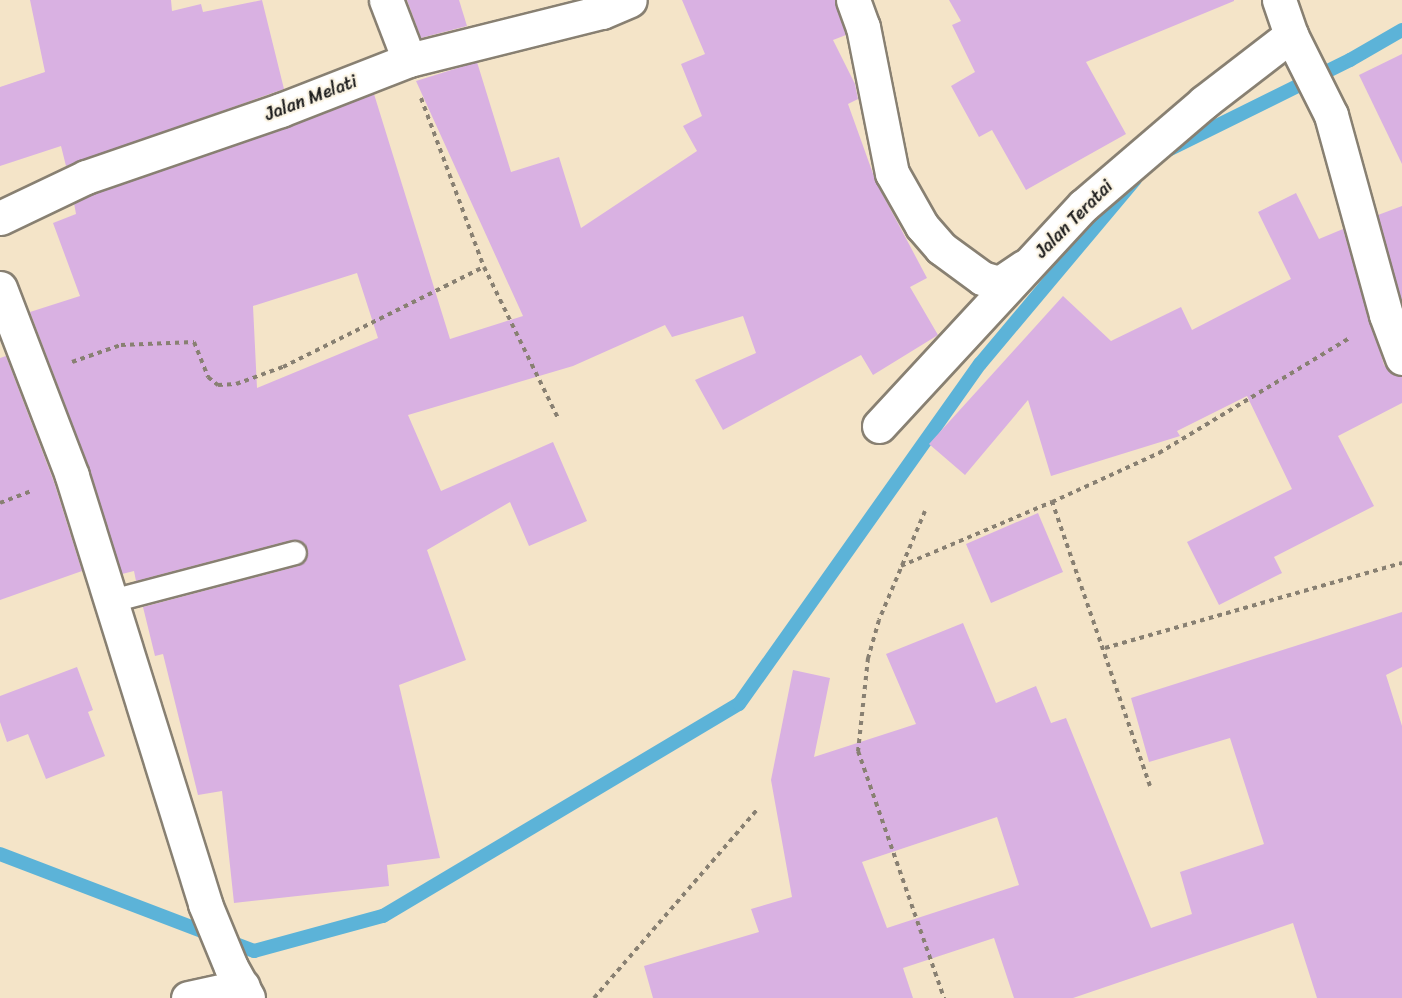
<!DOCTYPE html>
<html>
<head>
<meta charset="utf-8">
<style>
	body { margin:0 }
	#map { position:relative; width:1402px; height:998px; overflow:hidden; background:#f4e4c8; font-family:Sriracha,sans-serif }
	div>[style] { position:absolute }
	.stream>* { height:14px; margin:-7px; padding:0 7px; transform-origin:7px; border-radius:7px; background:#5cb3d8 }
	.building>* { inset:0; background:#d9b1e2 }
	.path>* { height:4px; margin-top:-2px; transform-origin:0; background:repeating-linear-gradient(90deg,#888072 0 4.5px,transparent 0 9px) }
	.roads { filter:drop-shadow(2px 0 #888072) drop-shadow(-2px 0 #888072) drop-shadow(0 2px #888072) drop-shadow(0 -2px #888072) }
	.service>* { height:22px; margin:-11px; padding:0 11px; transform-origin:11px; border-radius:11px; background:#fff }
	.minor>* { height:33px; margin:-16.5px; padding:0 16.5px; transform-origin:16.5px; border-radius:16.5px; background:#fff }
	span { translate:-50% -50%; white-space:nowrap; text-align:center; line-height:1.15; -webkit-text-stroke:4.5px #fcf5e5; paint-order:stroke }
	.street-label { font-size:18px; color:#1c1c1c }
</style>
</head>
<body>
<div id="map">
	<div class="stream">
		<i style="left:1164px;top:152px;width:208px;rotate:-26.3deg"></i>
		<i style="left:1350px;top:60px;width:60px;rotate:-30deg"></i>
		<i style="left:0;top:854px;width:272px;rotate:20.9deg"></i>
		<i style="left:254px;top:951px;width:134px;rotate:-15.2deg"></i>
		<i style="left:383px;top:916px;width:414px;rotate:-30.8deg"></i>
		<i style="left:739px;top:704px;width:417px;rotate:-54.7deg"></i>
		<i style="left:980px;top:364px;width:241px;rotate:-50deg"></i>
	</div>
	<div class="building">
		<i style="clip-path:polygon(30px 0,171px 0,172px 11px,201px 4px,203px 12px,262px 0,284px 89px,66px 166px,61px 146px,0 166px,0 87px,45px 72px)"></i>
		<i style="clip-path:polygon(407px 0,459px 0,467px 26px,421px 38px)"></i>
		<i style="clip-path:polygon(evenodd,682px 0,835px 0,846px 35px,833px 40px,855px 84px,858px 99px,848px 104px,876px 182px,927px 278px,910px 287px,938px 335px,873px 375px,861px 355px,723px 430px,695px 380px,756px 353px,743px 316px,672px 337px,665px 325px,573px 366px,408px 415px,441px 491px,553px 442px,587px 521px,529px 546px,510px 502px,427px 550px,466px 660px,399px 685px,440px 858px,387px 865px,389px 886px,234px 903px,222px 791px,198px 795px,163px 654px,155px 656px,143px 607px,298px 566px,305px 562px,308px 550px,304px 543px,292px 540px,136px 581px,134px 571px,122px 574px,90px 470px,30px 312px,80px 296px,53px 223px,76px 214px,74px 203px,93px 194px,374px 94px,450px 339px,523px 316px,416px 81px,477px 62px,511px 172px,559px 157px,581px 228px,697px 151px,683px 126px,702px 116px,681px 64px,705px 54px,682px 0,357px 273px,378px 338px,257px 388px,253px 306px,357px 273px)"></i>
		<i style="clip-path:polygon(949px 0,1234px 0,1234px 1px,1086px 62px,1126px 134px,1026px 190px,992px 130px,979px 137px,951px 86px,975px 72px,952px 25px,961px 21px)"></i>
		<i style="clip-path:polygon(1402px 54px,1402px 164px,1359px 75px)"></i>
		<i style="clip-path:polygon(1296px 193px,1319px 239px,1343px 229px,1384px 365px,1391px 373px,1402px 376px,1402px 403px,1338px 436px,1374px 506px,1274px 557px,1282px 573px,1219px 605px,1187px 542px,1292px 489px,1247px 396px,1177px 431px,1180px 436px,1051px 476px,1028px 400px,965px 475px,929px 444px,1063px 296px,1111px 341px,1181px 307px,1192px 330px,1291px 279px,1258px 212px)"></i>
		<i style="clip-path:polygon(1402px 206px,1402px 302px,1378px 215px)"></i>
		<i style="clip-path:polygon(6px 356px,54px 482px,82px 571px,0 600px,0 358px)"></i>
		<i style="clip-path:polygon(1038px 513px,1063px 572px,991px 603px,966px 544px)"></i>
		<i style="clip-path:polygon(evenodd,1402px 612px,1402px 667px,1386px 675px,1402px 726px,1402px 998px,1317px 998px,1293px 923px,1073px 998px,1014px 998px,994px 938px,903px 968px,913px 998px,653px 998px,644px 966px,759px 932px,751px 909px,792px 897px,771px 780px,793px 670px,830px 678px,814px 757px,916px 724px,886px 654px,963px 623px,996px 703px,1036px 686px,1051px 723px,1066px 718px,1151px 928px,1192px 914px,1180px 872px,1264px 844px,1230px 738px,1149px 762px,1131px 698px,1402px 612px,997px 817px,1019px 885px,887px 928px,862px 862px,997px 817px)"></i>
		<i style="clip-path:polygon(77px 667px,93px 710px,88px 712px,105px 756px,46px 779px,28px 734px,7px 742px,0 722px,0 696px)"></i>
	</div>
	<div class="path">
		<i style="left:421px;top:98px;width:180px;rotate:69.6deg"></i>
		<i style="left:484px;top:267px;width:168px;rotate:63.9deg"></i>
		<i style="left:72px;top:362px;width:52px;rotate:-19.1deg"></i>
		<i style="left:121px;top:345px;width:73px;rotate:-2.4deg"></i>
		<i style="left:194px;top:342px;width:38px;rotate:68deg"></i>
		<i style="left:208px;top:377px;width:13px;rotate:39deg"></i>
		<i style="left:218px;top:385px;width:18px;rotate:-3deg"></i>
		<i style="left:236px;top:384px;width:50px;rotate:-19.9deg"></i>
		<i style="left:283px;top:367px;width:225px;rotate:-26.5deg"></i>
		<i style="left:0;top:503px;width:34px;rotate:-21deg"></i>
		<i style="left:925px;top:511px;width:118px;rotate:112.9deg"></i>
		<i style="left:879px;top:620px;width:40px;rotate:106deg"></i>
		<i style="left:868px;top:658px;width:94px;rotate:96.1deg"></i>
		<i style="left:858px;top:751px;width:262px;rotate:70.8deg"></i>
		<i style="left:901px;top:566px;width:164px;rotate:-23deg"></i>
		<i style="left:1105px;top:648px;width:309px;rotate:-16deg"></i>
		<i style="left:1150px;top:786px;width:300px;rotate:-109deg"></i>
		<i style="left:1052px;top:502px;width:118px;rotate:-24.6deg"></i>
		<i style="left:1159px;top:453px;width:223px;rotate:-31.1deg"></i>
		<i style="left:594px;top:998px;width:249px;rotate:-49.1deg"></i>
	</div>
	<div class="roads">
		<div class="service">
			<i style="left:112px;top:601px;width:189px;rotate:-14.7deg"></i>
		</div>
		<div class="minor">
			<i style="left:386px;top:0;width:64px;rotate:69deg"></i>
			<i style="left:853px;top:0;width:29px;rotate:70deg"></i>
			<i style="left:863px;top:27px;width:149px;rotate:78.8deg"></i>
			<i style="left:892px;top:173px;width:61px;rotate:60.5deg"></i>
			<i style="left:922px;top:226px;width:29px;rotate:49deg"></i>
			<i style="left:941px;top:248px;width:51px;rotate:36.2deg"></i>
			<i style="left:982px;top:278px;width:19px;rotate:16deg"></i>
			<i style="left:1000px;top:283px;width:29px;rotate:-34deg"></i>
			<i style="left:1279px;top:0;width:37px;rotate:71deg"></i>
			<i style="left:1291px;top:35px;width:89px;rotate:63.4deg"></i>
			<i style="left:1331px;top:115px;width:207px;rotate:74.6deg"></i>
			<i style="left:1386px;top:315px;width:46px;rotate:69.6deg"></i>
			<i style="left:0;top:218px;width:95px;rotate:-25.5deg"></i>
			<i style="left:86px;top:177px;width:206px;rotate:-19deg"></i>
			<i style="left:281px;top:110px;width:137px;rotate:-21.3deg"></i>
			<i style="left:409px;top:60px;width:199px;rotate:-14deg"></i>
			<i style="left:602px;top:12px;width:30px;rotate:-23deg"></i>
			<i style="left:0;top:288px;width:201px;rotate:69deg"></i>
			<i style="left:72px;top:476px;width:448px;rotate:72.7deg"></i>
			<i style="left:205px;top:904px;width:68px;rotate:67.6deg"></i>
			<i style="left:231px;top:967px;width:35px;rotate:61deg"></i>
			<i style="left:879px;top:426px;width:301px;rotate:-47.2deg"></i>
			<i style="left:1084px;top:205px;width:158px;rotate:-40.6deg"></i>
			<i style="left:1204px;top:102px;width:110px;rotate:-37.6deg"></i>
			<i style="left:188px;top:998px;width:56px;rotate:-12.3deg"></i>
		</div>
	</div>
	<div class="street-label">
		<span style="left:311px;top:98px;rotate:-21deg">Jalan Melati</span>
		<span style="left:1074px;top:219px;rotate:-45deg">Jalan Teratai</span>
	</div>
</div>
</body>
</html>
